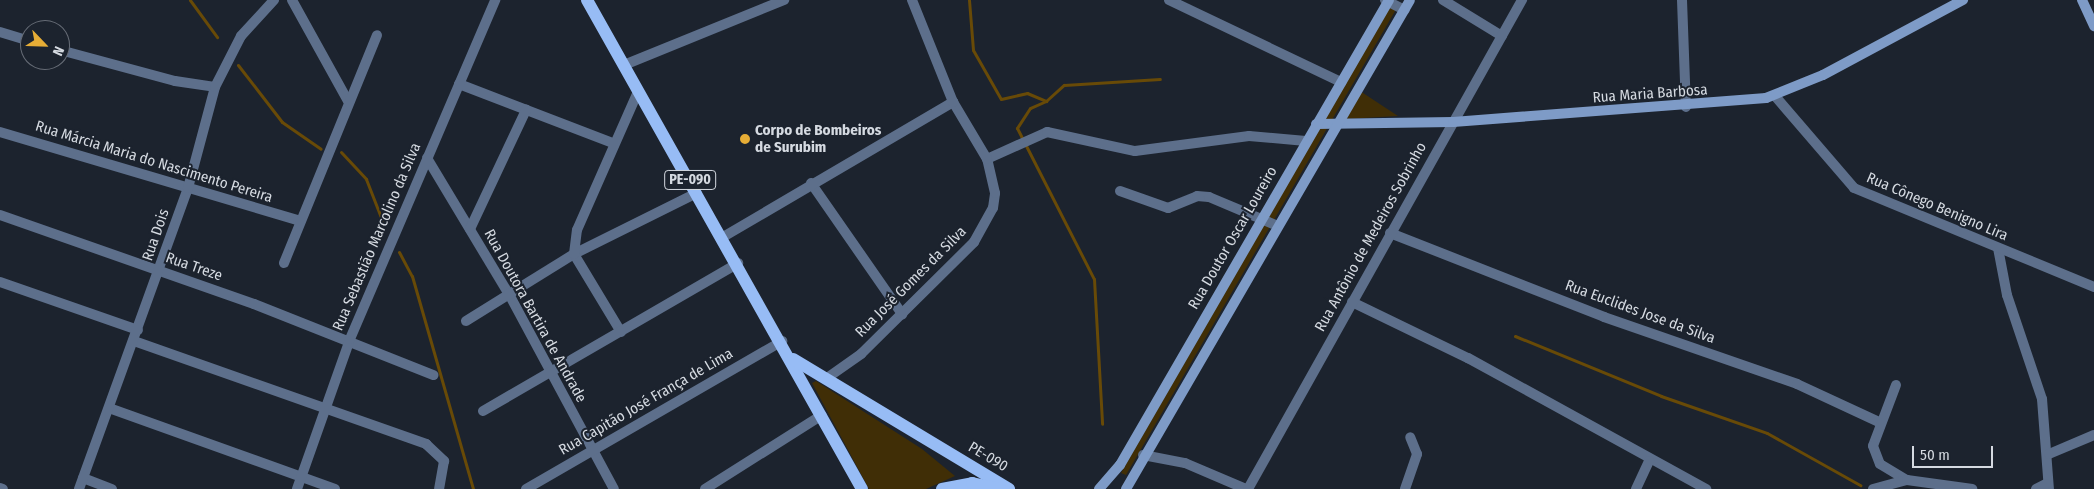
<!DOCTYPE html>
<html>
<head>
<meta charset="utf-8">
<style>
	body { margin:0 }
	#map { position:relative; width:2094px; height:489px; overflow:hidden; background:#1c232e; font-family:"Fira Sans Condensed",sans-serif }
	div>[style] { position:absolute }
	.green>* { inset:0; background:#402e06 }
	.stream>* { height:3px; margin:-1.5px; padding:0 1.5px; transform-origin:1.5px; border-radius:1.5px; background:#684a07 }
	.minor>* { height:10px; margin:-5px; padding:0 5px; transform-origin:5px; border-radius:5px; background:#5d6f8b }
	.tertiary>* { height:10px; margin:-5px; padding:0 5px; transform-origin:5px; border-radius:5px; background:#5d6f8b }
	.secondary>* { height:10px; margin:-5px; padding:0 5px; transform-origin:5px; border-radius:5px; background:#7e9bc7 }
	.primary>* { height:12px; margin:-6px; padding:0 6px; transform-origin:6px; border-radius:6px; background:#97bcf5 }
	.dots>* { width:14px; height:14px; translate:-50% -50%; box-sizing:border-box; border:2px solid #1c232e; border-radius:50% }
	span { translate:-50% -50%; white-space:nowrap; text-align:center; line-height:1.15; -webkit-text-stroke:4px #1c232e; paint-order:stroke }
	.shield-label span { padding:1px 4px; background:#1c232e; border:1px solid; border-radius:4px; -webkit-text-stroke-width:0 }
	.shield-label { font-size:14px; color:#d5dae1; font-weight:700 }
	.street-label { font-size:15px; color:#d5dae1 }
	.poi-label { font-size:15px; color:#d5dae1; font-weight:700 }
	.left { translate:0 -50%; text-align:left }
	.north { position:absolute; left:20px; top:20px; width:50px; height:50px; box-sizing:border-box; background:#1c232e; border:1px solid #666c76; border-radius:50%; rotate:114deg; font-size:14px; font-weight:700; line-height:20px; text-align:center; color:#d5dae1 }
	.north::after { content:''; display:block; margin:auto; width:18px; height:22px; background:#e6ad36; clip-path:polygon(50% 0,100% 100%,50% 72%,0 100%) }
	.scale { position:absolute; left:1912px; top:446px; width:81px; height:22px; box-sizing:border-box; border:2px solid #d5dae1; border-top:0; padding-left:6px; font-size:15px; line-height:18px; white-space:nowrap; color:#d5dae1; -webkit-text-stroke:4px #1c232e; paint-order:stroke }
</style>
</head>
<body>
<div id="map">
	<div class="green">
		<i style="clip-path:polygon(1392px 3px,1398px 6px,1126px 475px,1121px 473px)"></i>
		<i style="clip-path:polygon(1360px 91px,1398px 116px,1345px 119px)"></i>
		<i style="clip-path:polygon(816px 381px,922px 449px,955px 476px,926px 489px,869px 489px,812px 383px)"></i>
	</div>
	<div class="stream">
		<i style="left:190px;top:0;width:46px;rotate:53.9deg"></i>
		<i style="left:969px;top:0;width:50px;rotate:85.4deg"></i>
		<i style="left:973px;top:50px;width:56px;rotate:60.3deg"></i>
		<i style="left:1001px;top:99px;width:27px;rotate:-13deg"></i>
		<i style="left:1027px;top:93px;width:21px;rotate:23deg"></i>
		<i style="left:1046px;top:101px;width:17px;rotate:156deg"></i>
		<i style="left:1030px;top:108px;width:24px;rotate:123deg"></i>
		<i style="left:1017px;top:128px;width:169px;rotate:63deg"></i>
		<i style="left:1094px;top:279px;width:145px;rotate:86.8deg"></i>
		<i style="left:238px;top:65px;width:72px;rotate:52.3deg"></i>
		<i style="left:282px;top:122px;width:47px;rotate:34.7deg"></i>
		<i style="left:1046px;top:101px;width:24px;rotate:-42deg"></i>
		<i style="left:1064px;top:85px;width:96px;rotate:-3.6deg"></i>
		<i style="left:341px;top:152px;width:37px;rotate:47deg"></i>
		<i style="left:366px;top:179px;width:44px;rotate:68.7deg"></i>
		<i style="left:399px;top:252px;width:27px;rotate:62deg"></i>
		<i style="left:412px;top:276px;width:222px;rotate:74deg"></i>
		<i style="left:1515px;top:336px;width:158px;rotate:22.3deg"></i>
		<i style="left:1661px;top:396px;width:112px;rotate:19.2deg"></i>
		<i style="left:1767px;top:433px;width:107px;rotate:29.2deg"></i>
	</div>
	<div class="minor">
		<i style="left:292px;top:0;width:115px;rotate:61deg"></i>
		<i style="left:1169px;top:0;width:191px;rotate:25.5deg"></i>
		<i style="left:1385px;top:0;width:22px;rotate:27deg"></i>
		<i style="left:1443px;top:0;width:69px;rotate:31.4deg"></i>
		<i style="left:1682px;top:0;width:107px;rotate:87.9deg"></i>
		<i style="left:0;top:32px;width:31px;rotate:17deg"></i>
		<i style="left:60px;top:50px;width:119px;rotate:15.1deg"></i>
		<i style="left:175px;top:81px;width:40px;rotate:8.5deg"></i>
		<i style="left:624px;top:65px;width:173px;rotate:-22.1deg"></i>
		<i style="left:459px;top:84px;width:165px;rotate:21deg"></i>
		<i style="left:0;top:132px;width:313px;rotate:16.5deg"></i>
		<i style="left:427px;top:158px;width:161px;rotate:59deg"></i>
		<i style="left:510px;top:296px;width:219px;rotate:61.7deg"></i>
		<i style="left:987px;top:159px;width:66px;rotate:-24.2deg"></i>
		<i style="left:1047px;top:132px;width:90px;rotate:12.2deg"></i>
		<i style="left:1135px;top:151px;width:115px;rotate:-7.5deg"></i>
		<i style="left:1249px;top:136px;width:57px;rotate:5deg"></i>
		<i style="left:811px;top:183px;width:160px;rotate:55.2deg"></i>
		<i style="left:1120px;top:191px;width:51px;rotate:19.5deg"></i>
		<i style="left:1168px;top:208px;width:31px;rotate:-22deg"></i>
		<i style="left:1197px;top:196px;width:12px;rotate:5deg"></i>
		<i style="left:1209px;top:197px;width:75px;rotate:22.8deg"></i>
		<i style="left:0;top:215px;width:269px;rotate:19.3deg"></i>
		<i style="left:254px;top:304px;width:193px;rotate:21.6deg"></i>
		<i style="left:470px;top:229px;width:132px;rotate:-64.8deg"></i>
		<i style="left:1390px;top:233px;width:230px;rotate:21.4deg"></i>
		<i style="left:1604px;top:317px;width:204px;rotate:19.1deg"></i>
		<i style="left:1797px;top:384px;width:90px;rotate:24.9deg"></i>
		<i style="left:723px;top:237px;width:267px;rotate:-30.4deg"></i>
		<i style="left:1998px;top:248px;width:48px;rotate:79.2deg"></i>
		<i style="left:2007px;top:295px;width:110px;rotate:71.4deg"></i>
		<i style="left:2042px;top:399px;width:90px;rotate:85.6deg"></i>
		<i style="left:284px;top:263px;width:246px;rotate:-67.8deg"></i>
		<i style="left:0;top:282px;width:146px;rotate:19.2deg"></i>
		<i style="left:1352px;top:302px;width:129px;rotate:25.8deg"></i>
		<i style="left:1468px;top:358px;width:272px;rotate:28.8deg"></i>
		<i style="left:466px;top:321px;width:127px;rotate:-31.8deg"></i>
		<i style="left:574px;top:254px;width:137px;rotate:-26.4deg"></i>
		<i style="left:621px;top:332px;width:91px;rotate:-121.1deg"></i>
		<i style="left:574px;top:254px;width:24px;rotate:-83deg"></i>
		<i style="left:577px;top:230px;width:151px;rotate:-66.2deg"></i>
		<i style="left:134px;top:341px;width:310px;rotate:19.4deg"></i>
		<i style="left:426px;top:444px;width:25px;rotate:43deg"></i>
		<i style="left:444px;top:461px;width:28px;rotate:100deg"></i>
		<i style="left:827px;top:378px;width:42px;rotate:-35.2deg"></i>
		<i style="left:861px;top:354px;width:159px;rotate:-44.7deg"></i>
		<i style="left:974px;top:242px;width:39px;rotate:-61deg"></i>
		<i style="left:993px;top:208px;width:15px;rotate:-82deg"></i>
		<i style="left:995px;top:193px;width:35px;rotate:-103deg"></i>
		<i style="left:987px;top:159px;width:66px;rotate:-120.8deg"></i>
		<i style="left:953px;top:102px;width:110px;rotate:-111.9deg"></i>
		<i style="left:1896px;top:385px;width:65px;rotate:110.7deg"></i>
		<i style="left:1873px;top:446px;width:19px;rotate:69deg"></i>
		<i style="left:1880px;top:464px;width:31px;rotate:31deg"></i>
		<i style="left:109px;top:408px;width:240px;rotate:19.7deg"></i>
		<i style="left:483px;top:411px;width:295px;rotate:-30.1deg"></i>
		<i style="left:2049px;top:454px;width:49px;rotate:-22.9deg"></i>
		<i style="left:1143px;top:455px;width:43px;rotate:10.8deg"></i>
		<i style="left:1185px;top:463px;width:66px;rotate:23.1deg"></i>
		<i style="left:83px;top:478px;width:31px;rotate:21deg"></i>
		<i style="left:0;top:488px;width:3px;rotate:18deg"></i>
		<i style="left:79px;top:489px;width:320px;rotate:-70.1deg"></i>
		<i style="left:188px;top:188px;width:105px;rotate:-75deg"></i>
		<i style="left:215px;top:87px;width:57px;rotate:-63deg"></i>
		<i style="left:241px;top:36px;width:49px;rotate:-47.5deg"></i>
		<i style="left:297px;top:489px;width:159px;rotate:-70.5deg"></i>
		<i style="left:350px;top:339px;width:369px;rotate:-66.8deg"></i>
		<i style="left:526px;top:489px;width:296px;rotate:-30deg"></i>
		<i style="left:705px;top:489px;width:138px;rotate:-32.3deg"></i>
		<i style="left:1248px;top:489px;width:561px;rotate:-60.74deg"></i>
		<i style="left:1405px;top:489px;width:37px;rotate:-71deg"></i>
		<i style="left:1417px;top:454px;width:18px;rotate:-112deg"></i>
		<i style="left:1636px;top:489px;width:31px;rotate:-65deg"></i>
		<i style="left:1873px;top:489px;width:35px;rotate:-15deg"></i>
		<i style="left:1907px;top:480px;width:66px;rotate:7.9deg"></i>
		<i style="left:2036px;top:489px;width:11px;rotate:-27deg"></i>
	</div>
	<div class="tertiary">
		<i style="left:1775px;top:96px;width:121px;rotate:49.3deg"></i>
		<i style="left:1854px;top:188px;width:260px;rotate:22.4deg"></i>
	</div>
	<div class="secondary">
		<i style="left:2082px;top:0;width:29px;rotate:65deg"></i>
		<i style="left:1316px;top:124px;width:137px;rotate:-0.8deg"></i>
		<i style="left:1453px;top:122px;width:314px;rotate:-4.4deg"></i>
		<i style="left:1766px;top:98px;width:61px;rotate:-22deg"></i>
		<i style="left:1823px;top:75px;width:159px;rotate:-28.2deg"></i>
		<i style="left:1099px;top:489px;width:32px;rotate:-49deg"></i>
		<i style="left:1120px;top:465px;width:537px;rotate:-59.95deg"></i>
		<i style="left:1126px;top:489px;width:565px;rotate:-59.85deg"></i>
	</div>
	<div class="primary">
		<i style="left:587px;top:0;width:561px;rotate:60.65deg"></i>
		<i style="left:793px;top:359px;width:252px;rotate:31deg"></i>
		<i style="left:942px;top:489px;width:31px;rotate:-11deg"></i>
		<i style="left:972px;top:483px;width:29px;rotate:12deg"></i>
	</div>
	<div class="dots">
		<i style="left:745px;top:139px;background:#e6ad36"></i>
	</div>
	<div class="shield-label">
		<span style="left:690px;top:180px">PE-090</span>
	</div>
	<div class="street-label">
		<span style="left:1650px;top:94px;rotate:-4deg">Rua Maria Barbosa</span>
		<span style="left:154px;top:162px;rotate:17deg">Rua Márcia Maria do Nascimento Pereira</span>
		<span style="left:1937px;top:207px;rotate:23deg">Rua Cônego Benigno Lira</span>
		<span style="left:156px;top:235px;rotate:-71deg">Rua Dois</span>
		<span style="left:377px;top:237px;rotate:-67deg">Rua Sebastião Marcolino da Silva</span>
		<span style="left:1371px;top:237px;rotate:-61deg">Rua Antônio de Medeiros Sobrinho</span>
		<span style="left:1233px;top:238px;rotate:-60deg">Rua Doutor Oscar Loureiro</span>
		<span style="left:194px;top:267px;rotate:19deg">Rua Treze</span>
		<span style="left:911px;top:282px;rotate:-45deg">Rua José Gomes da Silva</span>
		<span style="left:1640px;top:312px;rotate:20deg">Rua Euclides Jose da Silva</span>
		<span style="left:535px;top:316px;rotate:61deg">Rua Doutora Bartira de Andrade</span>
		<span style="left:646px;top:402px;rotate:-30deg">Rua Capitão José França de Lima</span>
		<span style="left:988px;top:457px;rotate:31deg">PE-090</span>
	</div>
	<div class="poi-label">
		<span class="left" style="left:755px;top:139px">Corpo de Bombeiros<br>de Surubim</span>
	</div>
	<div class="north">N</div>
	<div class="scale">50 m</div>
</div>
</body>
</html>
